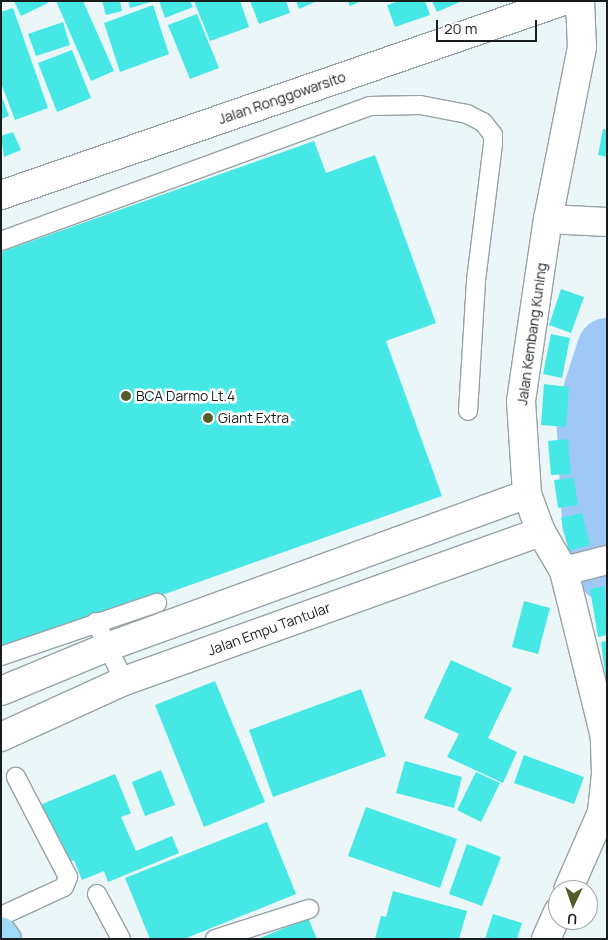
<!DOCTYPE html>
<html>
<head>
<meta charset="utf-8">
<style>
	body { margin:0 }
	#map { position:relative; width:608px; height:940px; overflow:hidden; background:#ebf6f9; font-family:Manrope,sans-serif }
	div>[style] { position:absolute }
	.river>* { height:60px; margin:-30px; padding:0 30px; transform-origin:30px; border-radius:30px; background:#a0c8f6 }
	.building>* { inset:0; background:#46e8e6 }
	.roads { filter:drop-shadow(1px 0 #98a2a5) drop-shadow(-1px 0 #98a2a5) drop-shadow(0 1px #98a2a5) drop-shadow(0 -1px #98a2a5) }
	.service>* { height:18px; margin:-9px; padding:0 9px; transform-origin:9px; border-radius:9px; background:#fff }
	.minor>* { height:28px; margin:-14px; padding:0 14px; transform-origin:14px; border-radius:14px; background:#fff }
	.trunk>* { height:28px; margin:-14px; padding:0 14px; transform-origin:14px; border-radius:14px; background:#a0daf8 }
	.dots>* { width:14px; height:14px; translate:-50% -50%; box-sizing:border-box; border:2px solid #fff; border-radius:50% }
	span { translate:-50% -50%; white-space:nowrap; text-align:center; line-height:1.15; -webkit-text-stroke:5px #fff; paint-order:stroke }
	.street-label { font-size:14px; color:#191d1e }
	.poi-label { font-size:14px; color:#191d1e }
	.left { translate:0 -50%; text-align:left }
	.frame { position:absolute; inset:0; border:2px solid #191d1e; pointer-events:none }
	.north { position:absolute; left:548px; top:880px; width:50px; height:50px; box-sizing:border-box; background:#fff; border:1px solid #a3a5a5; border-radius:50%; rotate:183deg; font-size:14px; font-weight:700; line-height:20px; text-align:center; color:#191d1e }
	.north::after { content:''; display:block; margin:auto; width:18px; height:22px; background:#545b2a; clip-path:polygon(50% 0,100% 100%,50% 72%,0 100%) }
	.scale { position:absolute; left:436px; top:20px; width:101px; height:22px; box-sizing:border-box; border:2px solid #191d1e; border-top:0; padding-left:6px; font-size:15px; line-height:18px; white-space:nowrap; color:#191d1e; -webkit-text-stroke:4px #fff; paint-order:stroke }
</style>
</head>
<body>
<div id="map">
	<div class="river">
		<i style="left:607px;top:348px;width:69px;rotate:107.7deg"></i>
		<i style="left:586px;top:414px;width:109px;rotate:86.8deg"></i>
		<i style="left:592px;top:523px;width:51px;rotate:73deg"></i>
	</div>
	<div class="building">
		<i style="clip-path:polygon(14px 1px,47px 1px,48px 3px,21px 16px)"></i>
		<i style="clip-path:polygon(56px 1px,83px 1px,114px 71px,91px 81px)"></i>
		<i style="clip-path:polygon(102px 1px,120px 1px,122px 11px,106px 15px)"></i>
		<i style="clip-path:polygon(128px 1px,151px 1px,151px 2px,130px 8px)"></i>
		<i style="clip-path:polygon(159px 1px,190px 1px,193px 7px,165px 18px)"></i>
		<i style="clip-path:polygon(194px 1px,240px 1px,249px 27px,210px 41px)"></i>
		<i style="clip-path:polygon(250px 1px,286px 1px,290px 13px,259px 24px)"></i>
		<i style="clip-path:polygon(296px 1px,317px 1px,299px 9px)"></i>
		<i style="clip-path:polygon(348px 1px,362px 1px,350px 6px)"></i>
		<i style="clip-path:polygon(400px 1px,425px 1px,430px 15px,395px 27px,387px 5px)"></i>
		<i style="clip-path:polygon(432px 1px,462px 1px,437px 12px)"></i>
		<i style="clip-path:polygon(153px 5px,169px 54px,120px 72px,104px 23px)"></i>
		<i style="clip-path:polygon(13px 8px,48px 108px,15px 120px,1px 83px,1px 12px)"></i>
		<i style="clip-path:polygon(197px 14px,219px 68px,190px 79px,168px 25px)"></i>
		<i style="clip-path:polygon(63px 22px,70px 45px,36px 56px,28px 34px)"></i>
		<i style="clip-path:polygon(72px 50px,91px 98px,57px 112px,38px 63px)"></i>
		<i style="clip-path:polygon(1px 95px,9px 116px,1px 119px)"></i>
		<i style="clip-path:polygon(603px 129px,607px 130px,607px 157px,598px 155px)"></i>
		<i style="clip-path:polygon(13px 132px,21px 150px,4px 157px,1px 136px)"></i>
		<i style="clip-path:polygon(314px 141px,326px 173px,375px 155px,436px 323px,386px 341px,442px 496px,1px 652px,1px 252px)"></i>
		<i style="clip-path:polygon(561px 289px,584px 297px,571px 333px,549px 325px)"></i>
		<i style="clip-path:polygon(551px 334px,570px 338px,562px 378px,543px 374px)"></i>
		<i style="clip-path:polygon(544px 384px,569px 387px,566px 427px,541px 425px)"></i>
		<i style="clip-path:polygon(568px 439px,571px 474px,551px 475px,548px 441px)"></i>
		<i style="clip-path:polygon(574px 478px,578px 505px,558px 508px,554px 480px)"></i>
		<i style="clip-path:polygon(582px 513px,590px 545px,569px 551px,561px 518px)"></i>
		<i style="clip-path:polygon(605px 586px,607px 635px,598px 637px,590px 589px)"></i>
		<i style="clip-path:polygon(524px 601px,550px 608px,538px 654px,512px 647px)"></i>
		<i style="clip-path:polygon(607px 641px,607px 680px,606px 680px,601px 642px)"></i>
		<i style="clip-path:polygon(451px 660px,512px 688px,488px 738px,517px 752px,503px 783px,447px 757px,459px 734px,424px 718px)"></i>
		<i style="clip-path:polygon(215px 681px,265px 802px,204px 827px,155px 705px)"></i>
		<i style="clip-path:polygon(361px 689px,386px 756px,273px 797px,249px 730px)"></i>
		<i style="clip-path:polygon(524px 755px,584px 777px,574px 804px,514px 783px)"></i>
		<i style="clip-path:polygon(405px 761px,462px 777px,454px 808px,396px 793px)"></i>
		<i style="clip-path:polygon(161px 770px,175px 805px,145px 816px,132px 782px)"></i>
		<i style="clip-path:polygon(476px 772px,500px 783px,481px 822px,457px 810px)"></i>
		<i style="clip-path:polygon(115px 774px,131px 813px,121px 817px,136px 851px,172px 836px,179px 853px,108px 882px,104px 871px,82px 880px,74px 860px,64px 865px,40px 805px)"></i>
		<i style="clip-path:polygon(366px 807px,457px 839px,440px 888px,348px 856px)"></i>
		<i style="clip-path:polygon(267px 822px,296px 894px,184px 939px,150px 939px,125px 878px)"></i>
		<i style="clip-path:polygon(467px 844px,501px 857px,482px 906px,449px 894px)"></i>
		<i style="clip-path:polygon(393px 891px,467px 911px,459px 939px,375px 939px,381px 916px,386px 917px)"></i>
		<i style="clip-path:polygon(493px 914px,522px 923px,517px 939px,485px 939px)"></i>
		<i style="clip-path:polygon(308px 918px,317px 939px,258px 939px)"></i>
	</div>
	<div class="roads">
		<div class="service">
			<i style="left:1px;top:241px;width:393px;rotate:-20.1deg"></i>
			<i style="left:370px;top:106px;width:50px;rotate:-1.1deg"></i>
			<i style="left:420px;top:105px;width:48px;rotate:10.8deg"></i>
			<i style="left:467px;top:114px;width:18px;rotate:27deg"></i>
			<i style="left:483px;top:122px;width:16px;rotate:52deg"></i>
			<i style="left:493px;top:135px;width:9px;rotate:90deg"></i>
			<i style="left:493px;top:144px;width:138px;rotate:97.1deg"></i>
			<i style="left:476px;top:281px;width:130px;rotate:93.5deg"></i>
			<i style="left:96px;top:622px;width:65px;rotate:64.6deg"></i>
			<i style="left:1px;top:656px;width:165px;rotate:-18.8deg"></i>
			<i style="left:97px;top:894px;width:51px;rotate:61.9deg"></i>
			<i style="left:1px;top:916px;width:69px;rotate:-24.7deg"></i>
			<i style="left:64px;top:887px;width:11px;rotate:-68deg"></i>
			<i style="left:68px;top:877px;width:113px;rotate:-117.5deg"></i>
			<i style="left:215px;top:939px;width:99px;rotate:-17.7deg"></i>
		</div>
		<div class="minor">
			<i style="left:1px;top:195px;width:595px;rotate:-19.04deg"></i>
			<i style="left:548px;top:219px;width:59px;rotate:2.9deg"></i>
			<i style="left:564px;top:571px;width:44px;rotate:-14.3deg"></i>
			<i style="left:1px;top:691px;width:115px;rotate:-22.5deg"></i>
			<i style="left:107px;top:647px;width:447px;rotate:-20deg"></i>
			<i style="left:1px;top:737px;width:135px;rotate:-24.5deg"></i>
			<i style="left:124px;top:681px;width:443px;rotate:-19.7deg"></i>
			<i style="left:568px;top:890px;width:85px;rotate:-66.4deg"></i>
			<i style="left:602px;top:812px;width:39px;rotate:-84deg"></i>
			<i style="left:606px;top:773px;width:36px;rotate:-92deg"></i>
			<i style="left:605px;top:737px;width:171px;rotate:-103.9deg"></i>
			<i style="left:564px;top:571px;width:45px;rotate:-120.5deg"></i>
			<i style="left:541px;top:532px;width:40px;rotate:-110.2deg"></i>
			<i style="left:527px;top:494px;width:93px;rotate:-93.7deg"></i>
			<i style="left:521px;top:401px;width:184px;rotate:-81.6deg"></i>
			<i style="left:548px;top:219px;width:175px;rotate:-78.8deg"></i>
			<i style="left:582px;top:47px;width:46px;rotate:-92.5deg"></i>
			<i style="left:546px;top:939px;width:30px;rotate:-66deg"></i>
		</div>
		<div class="trunk">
			<i style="left:1px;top:931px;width:10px;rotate:53deg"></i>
		</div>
	</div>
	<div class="dots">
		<i style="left:126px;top:396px;background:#545b2a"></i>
		<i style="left:208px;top:418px;background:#545b2a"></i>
	</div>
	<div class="street-label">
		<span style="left:282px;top:98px;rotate:-19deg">Jalan Ronggowarsito</span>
		<span style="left:532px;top:334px;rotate:-82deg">Jalan Kembang Kuning</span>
		<span style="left:269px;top:629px;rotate:-20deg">Jalan Empu Tantular</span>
	</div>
	<div class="poi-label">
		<span class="left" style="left:136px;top:396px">BCA Darmo Lt.4</span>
		<span class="left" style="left:218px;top:418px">Giant Extra</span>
	</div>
	<div class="frame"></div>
	<div class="north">U</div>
	<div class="scale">20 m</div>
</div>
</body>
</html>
